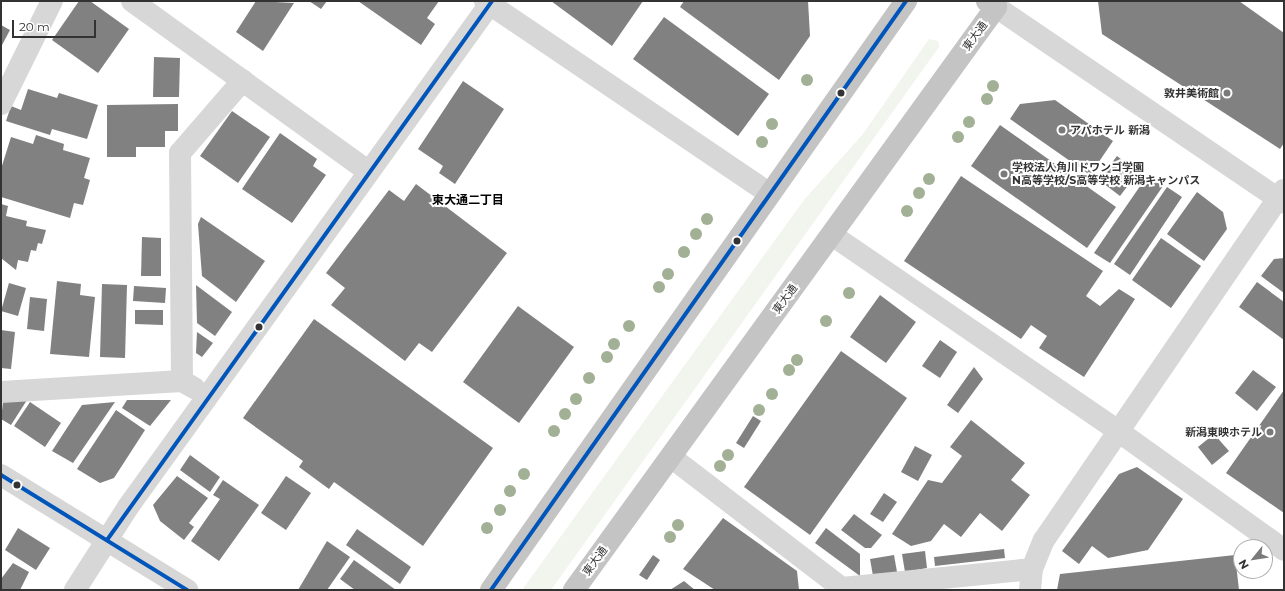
<!DOCTYPE html>
<html>
<head>
<meta charset="utf-8">
<style>
	body { margin:0 }
	#map { position:relative; width:1285px; height:591px; overflow:hidden; background:#fff; font-family:Montserrat,"Noto Sans JP",sans-serif }
	div>[style] { position:absolute }
	.green>* { inset:0; background:#f1f5ed }
	.building>* { inset:0; background:#818181 }
	.minor>* { height:22px; margin:-11px; padding:0 11px; transform-origin:11px; border-radius:11px; background:#d7d7d7 }
	.highway>* { height:22px; margin:-11px; padding:0 11px; transform-origin:11px; border-radius:11px; background:#c4c4c4 }
	.bus-1>* { height:4px; margin:-2px; padding:0 2px; transform-origin:2px; border-radius:2px; background:#05b }
	.trees>* { width:12px; height:12px; margin:-6px; border-radius:50%; background:#a2b095 }
	.dots>* { width:11px; height:11px; translate:-50% -50%; box-sizing:border-box; border:2px solid #fff; border-radius:50% }
	span { translate:-50% -50%; white-space:nowrap; text-align:center; line-height:1.15; -webkit-text-stroke:4px #fff; paint-order:stroke }
	.street-label { font-size:11px; color:#333 }
	.poi-label { font-size:11px; color:#333; font-weight:700 }
	.right { translate:-100% -50%; text-align:right }
	.left { translate:0 -50%; text-align:left }
	.neighbourhood-label { font-size:12px; color:#000; font-weight:700 }
	.frame { position:absolute; inset:0; border:2px solid #333; pointer-events:none }
	.north { position:absolute; left:1233px; top:539px; width:40px; height:40px; box-sizing:border-box; background:#fff; border:1px solid #adadad; border-radius:50%; rotate:240deg; font-size:11px; font-weight:700; line-height:16px; text-align:center; color:#333 }
	.north::after { content:''; display:block; margin:auto; width:14px; height:18px; background:#7a7a7a; clip-path:polygon(50% 0,100% 100%,50% 72%,0 100%) }
	.scale { position:absolute; left:12px; top:20px; width:84px; height:18px; box-sizing:border-box; border:2px solid #333; border-top:0; padding-left:5px; font-size:12px; line-height:14px; white-space:nowrap; color:#333; -webkit-text-stroke:3px #fff; paint-order:stroke }
</style>
</head>
<body>
<div id="map">
	<div class="green">
		<i style="clip-path:polygon(929px 39px,938px 41px,939px 47px,551px 590px,522px 590px,804px 200px,863px 134px)"></i>
	</div>
	<div class="building">
		<i style="clip-path:polygon(79px 1px,90px 1px,129px 29px,98px 73px,52px 40px)"></i>
		<i style="clip-path:polygon(256px 1px,294px 3px,263px 51px,236px 32px)"></i>
		<i style="clip-path:polygon(309px 1px,327px 1px,321px 9px)"></i>
		<i style="clip-path:polygon(358px 1px,439px 1px,427px 18px,435px 24px,421px 45px)"></i>
		<i style="clip-path:polygon(551px 1px,643px 1px,612px 46px)"></i>
		<i style="clip-path:polygon(684px 1px,808px 1px,810px 36px,779px 80px,680px 7px)"></i>
		<i style="clip-path:polygon(1098px 1px,1239px 1px,1284px 33px,1284px 143px,1280px 149px,1102px 34px)"></i>
		<i style="clip-path:polygon(664px 17px,769px 94px,738px 136px,633px 59px)"></i>
		<i style="clip-path:polygon(1px 25px,10px 30px,1px 47px)"></i>
		<i style="clip-path:polygon(154px 57px,180px 58px,179px 97px,153px 97px)"></i>
		<i style="clip-path:polygon(463px 81px,504px 109px,455px 184px,439px 173px,443px 166px,418px 149px)"></i>
		<i style="clip-path:polygon(28px 89px,57px 98px,59px 93px,98px 105px,87px 139px,52px 129px,50px 135px,6px 121px,11px 106px,21px 110px)"></i>
		<i style="clip-path:polygon(1055px 100px,1113px 141px,1090px 175px,1010px 119px,1020px 104px)"></i>
		<i style="clip-path:polygon(178px 104px,178px 131px,165px 131px,165px 147px,136px 147px,136px 157px,107px 157px,107px 105px)"></i>
		<i style="clip-path:polygon(232px 111px,270px 137px,238px 183px,200px 156px)"></i>
		<i style="clip-path:polygon(1000px 125px,1116px 207px,1087px 248px,971px 166px)"></i>
		<i style="clip-path:polygon(280px 133px,317px 159px,313px 166px,326px 175px,292px 223px,242px 189px)"></i>
		<i style="clip-path:polygon(36px 135px,64px 144px,63px 150px,90px 158px,84px 178px,90px 180px,83px 205px,74px 203px,70px 218px,1px 197px,1px 169px,11px 137px,33px 144px)"></i>
		<i style="clip-path:polygon(1117px 156px,1138px 172px,1120px 196px,1099px 180px)"></i>
		<i style="clip-path:polygon(961px 176px,1103px 271px,1086px 296px,1100px 306px,1119px 289px,1135px 299px,1084px 377px,1039px 348px,1047px 336px,1031px 325px,1021px 339px,904px 261px)"></i>
		<i style="clip-path:polygon(1147px 176px,1163px 186px,1110px 263px,1094px 253px)"></i>
		<i style="clip-path:polygon(416px 184px,507px 253px,432px 352px,419px 343px,405px 361px,331px 305px,345px 288px,326px 273px,389px 190px,404px 201px)"></i>
		<i style="clip-path:polygon(1167px 187px,1182px 197px,1130px 275px,1114px 264px)"></i>
		<i style="clip-path:polygon(1197px 192px,1223px 212px,1227px 229px,1204px 261px,1167px 234px)"></i>
		<i style="clip-path:polygon(1px 204px,8px 206px,6px 216px,27px 221px,26px 226px,46px 230px,42px 244px,38px 243px,36px 251px,31px 250px,28px 262px,18px 260px,16px 270px,1px 258px)"></i>
		<i style="clip-path:polygon(201px 217px,265px 261px,236px 302px,202px 276px,198px 224px)"></i>
		<i style="clip-path:polygon(142px 237px,161px 238px,161px 276px,141px 276px)"></i>
		<i style="clip-path:polygon(1161px 238px,1201px 266px,1171px 308px,1132px 280px)"></i>
		<i style="clip-path:polygon(1284px 258px,1284px 293px,1261px 276px,1274px 259px)"></i>
		<i style="clip-path:polygon(57px 281px,81px 284px,80px 295px,95px 297px,89px 357px,50px 354px)"></i>
		<i style="clip-path:polygon(1257px 282px,1284px 302px,1284px 340px,1239px 307px)"></i>
		<i style="clip-path:polygon(9px 283px,26px 288px,18px 316px,1px 311px)"></i>
		<i style="clip-path:polygon(102px 284px,127px 285px,125px 358px,100px 357px)"></i>
		<i style="clip-path:polygon(196px 285px,232px 312px,215px 336px,197px 323px)"></i>
		<i style="clip-path:polygon(134px 286px,166px 288px,165px 303px,133px 301px)"></i>
		<i style="clip-path:polygon(880px 295px,916px 322px,886px 363px,850px 337px)"></i>
		<i style="clip-path:polygon(30px 297px,47px 299px,44px 331px,27px 329px)"></i>
		<i style="clip-path:polygon(518px 306px,574px 347px,519px 423px,463px 382px)"></i>
		<i style="clip-path:polygon(135px 310px,163px 310px,163px 325px,135px 324px)"></i>
		<i style="clip-path:polygon(314px 319px,493px 448px,423px 546px,334px 482px,329px 489px,299px 467px,303px 461px,243px 418px)"></i>
		<i style="clip-path:polygon(1px 330px,15px 332px,11px 369px,1px 368px)"></i>
		<i style="clip-path:polygon(197px 332px,213px 343px,202px 357px,196px 353px)"></i>
		<i style="clip-path:polygon(940px 340px,957px 352px,940px 378px,922px 366px)"></i>
		<i style="clip-path:polygon(841px 351px,907px 398px,810px 535px,744px 487px)"></i>
		<i style="clip-path:polygon(974px 367px,983px 379px,958px 413px,947px 405px)"></i>
		<i style="clip-path:polygon(1253px 370px,1276px 387px,1257px 411px,1235px 393px)"></i>
		<i style="clip-path:polygon(1284px 390px,1284px 513px,1226px 473px)"></i>
		<i style="clip-path:polygon(27px 400px,11px 425px,1px 419px,3px 402px)"></i>
		<i style="clip-path:polygon(127px 400px,171px 400px,150px 426px,122px 408px)"></i>
		<i style="clip-path:polygon(30px 402px,61px 423px,45px 447px,14px 426px)"></i>
		<i style="clip-path:polygon(115px 402px,73px 463px,52px 451px,82px 405px)"></i>
		<i style="clip-path:polygon(116px 410px,145px 430px,114px 478px,100px 483px,77px 469px)"></i>
		<i style="clip-path:polygon(753px 416px,761px 421px,744px 448px,736px 443px)"></i>
		<i style="clip-path:polygon(971px 420px,1025px 463px,1011px 480px,1030px 495px,1002px 531px,980px 513px,961px 537px,944px 524px,931px 541px,911px 546px,892px 534px,928px 480px,942px 483px,962px 456px,950px 447px)"></i>
		<i style="clip-path:polygon(1214px 434px,1229px 451px,1212px 465px,1198px 447px)"></i>
		<i style="clip-path:polygon(915px 446px,932px 455px,918px 481px,901px 472px)"></i>
		<i style="clip-path:polygon(190px 455px,220px 477px,210px 492px,180px 470px)"></i>
		<i style="clip-path:polygon(1137px 467px,1183px 499px,1148px 550px,1108px 558px,1092px 546px,1079px 564px,1062px 551px,1119px 474px)"></i>
		<i style="clip-path:polygon(177px 476px,208px 498px,189px 523px,194px 527px,184px 540px,160px 521px,153px 505px)"></i>
		<i style="clip-path:polygon(286px 476px,311px 493px,286px 530px,261px 513px)"></i>
		<i style="clip-path:polygon(223px 480px,259px 505px,219px 561px,191px 541px,220px 499px,213px 495px)"></i>
		<i style="clip-path:polygon(884px 493px,897px 502px,883px 522px,870px 514px)"></i>
		<i style="clip-path:polygon(854px 514px,882px 535px,871px 548px,865px 548px,841px 530px)"></i>
		<i style="clip-path:polygon(723px 518px,797px 571px,799px 590px,715px 590px,683px 569px)"></i>
		<i style="clip-path:polygon(18px 528px,50px 548px,36px 570px,5px 550px)"></i>
		<i style="clip-path:polygon(826px 528px,860px 554px,860px 576px,815px 543px)"></i>
		<i style="clip-path:polygon(357px 529px,411px 567px,400px 584px,346px 545px)"></i>
		<i style="clip-path:polygon(327px 541px,350px 557px,327px 590px,298px 590px)"></i>
		<i style="clip-path:polygon(1004px 549px,1005px 558px,935px 566px,934px 557px)"></i>
		<i style="clip-path:polygon(925px 551px,927px 568px,905px 572px,902px 554px)"></i>
		<i style="clip-path:polygon(653px 555px,660px 560px,647px 580px,639px 575px)"></i>
		<i style="clip-path:polygon(894px 555px,897px 572px,873px 576px,870px 559px)"></i>
		<i style="clip-path:polygon(1235px 555px,1239px 590px,1057px 590px,1060px 574px)"></i>
		<i style="clip-path:polygon(354px 560px,396px 590px,355px 590px,340px 579px)"></i>
		<i style="clip-path:polygon(13px 563px,29px 572px,20px 590px,1px 590px,1px 579px)"></i>
		<i style="clip-path:polygon(684px 581px,695px 590px,670px 590px)"></i>
	</div>
	<div class="minor">
		<i style="left:132px;top:1px;width:291px;rotate:35.8deg"></i>
		<i style="left:485px;top:1px;width:344px;rotate:34.1deg"></i>
		<i style="left:996px;top:7px;width:348px;rotate:34.2deg"></i>
		<i style="left:1px;top:104px;width:115px;rotate:-63.7deg"></i>
		<i style="left:832px;top:235px;width:347px;rotate:34.4deg"></i>
		<i style="left:1118px;top:431px;width:204px;rotate:35.6deg"></i>
		<i style="left:182px;top:381px;width:228px;rotate:-90.5deg"></i>
		<i style="left:180px;top:153px;width:96px;rotate:-49.2deg"></i>
		<i style="left:1px;top:392px;width:181px;rotate:-3.5deg"></i>
		<i style="left:182px;top:381px;width:14px;rotate:30deg"></i>
		<i style="left:671px;top:457px;width:215px;rotate:37.5deg"></i>
		<i style="left:842px;top:588px;width:191px;rotate:-5.7deg"></i>
		<i style="left:1px;top:475px;width:219px;rotate:31.7deg"></i>
		<i style="left:75px;top:590px;width:98px;rotate:-57.4deg"></i>
		<i style="left:128px;top:507px;width:623px;rotate:-54.27deg"></i>
		<i style="left:1030px;top:590px;width:21px;rotate:-85deg"></i>
		<i style="left:1032px;top:569px;width:31px;rotate:-68deg"></i>
		<i style="left:1044px;top:540px;width:424px;rotate:-55.6deg"></i>
	</div>
	<div class="highway">
		<i style="left:491px;top:590px;width:721px;rotate:-54.83deg"></i>
		<i style="left:574px;top:590px;width:720px;rotate:-54.1deg"></i>
		<i style="left:996px;top:7px;width:11px;rotate:-146deg"></i>
	</div>
	<div class="bus-1">
		<i style="left:1px;top:475px;width:219px;rotate:31.7deg"></i>
		<i style="left:107px;top:540px;width:662px;rotate:-54.46deg"></i>
		<i style="left:491px;top:590px;width:721px;rotate:-54.83deg"></i>
	</div>
	<div class="trees">
		<i style="left:807px;top:80px"></i>
		<i style="left:993px;top:86px"></i>
		<i style="left:987px;top:99px"></i>
		<i style="left:969px;top:122px"></i>
		<i style="left:772px;top:124px"></i>
		<i style="left:958px;top:137px"></i>
		<i style="left:762px;top:142px"></i>
		<i style="left:929px;top:179px"></i>
		<i style="left:919px;top:193px"></i>
		<i style="left:907px;top:211px"></i>
		<i style="left:707px;top:219px"></i>
		<i style="left:696px;top:234px"></i>
		<i style="left:684px;top:252px"></i>
		<i style="left:668px;top:274px"></i>
		<i style="left:659px;top:287px"></i>
		<i style="left:849px;top:293px"></i>
		<i style="left:826px;top:321px"></i>
		<i style="left:629px;top:326px"></i>
		<i style="left:614px;top:344px"></i>
		<i style="left:607px;top:357px"></i>
		<i style="left:797px;top:360px"></i>
		<i style="left:789px;top:370px"></i>
		<i style="left:589px;top:378px"></i>
		<i style="left:772px;top:394px"></i>
		<i style="left:576px;top:399px"></i>
		<i style="left:759px;top:410px"></i>
		<i style="left:565px;top:414px"></i>
		<i style="left:554px;top:431px"></i>
		<i style="left:728px;top:455px"></i>
		<i style="left:720px;top:466px"></i>
		<i style="left:524px;top:474px"></i>
		<i style="left:510px;top:491px"></i>
		<i style="left:500px;top:510px"></i>
		<i style="left:678px;top:525px"></i>
		<i style="left:487px;top:528px"></i>
		<i style="left:670px;top:537px"></i>
	</div>
	<div class="dots">
		<i style="left:841px;top:93px;background:#333"></i>
		<i style="left:1227px;top:93px;background:#7a7a7a"></i>
		<i style="left:1062px;top:130px;background:#7a7a7a"></i>
		<i style="left:1004px;top:174px;background:#7a7a7a"></i>
		<i style="left:737px;top:241px;background:#333"></i>
		<i style="left:259px;top:327px;background:#333"></i>
		<i style="left:1270px;top:432px;background:#7a7a7a"></i>
		<i style="left:17px;top:485px;background:#333"></i>
	</div>
	<div class="street-label">
		<span style="left:975px;top:36px;rotate:-54deg">東大通</span>
		<span style="left:785px;top:299px;rotate:-54deg">東大通</span>
		<span style="left:595px;top:561px;rotate:-54deg">東大通</span>
	</div>
	<div class="poi-label">
		<span class="right" style="left:1219px;top:93px">敦井美術館</span>
		<span class="left" style="left:1070px;top:130px">アパホテル 新潟</span>
		<span class="left" style="left:1012px;top:174px">学校法人角川ドワンゴ学園<br>N高等学校/S高等学校 新潟キャンパス</span>
		<span class="right" style="left:1262px;top:432px">新潟東映ホテル</span>
	</div>
	<div class="neighbourhood-label">
		<span style="left:468px;top:200px">東大通二丁目</span>
	</div>
	<div class="frame"></div>
	<div class="north">N</div>
	<div class="scale">20 m</div>
</div>
</body>
</html>
